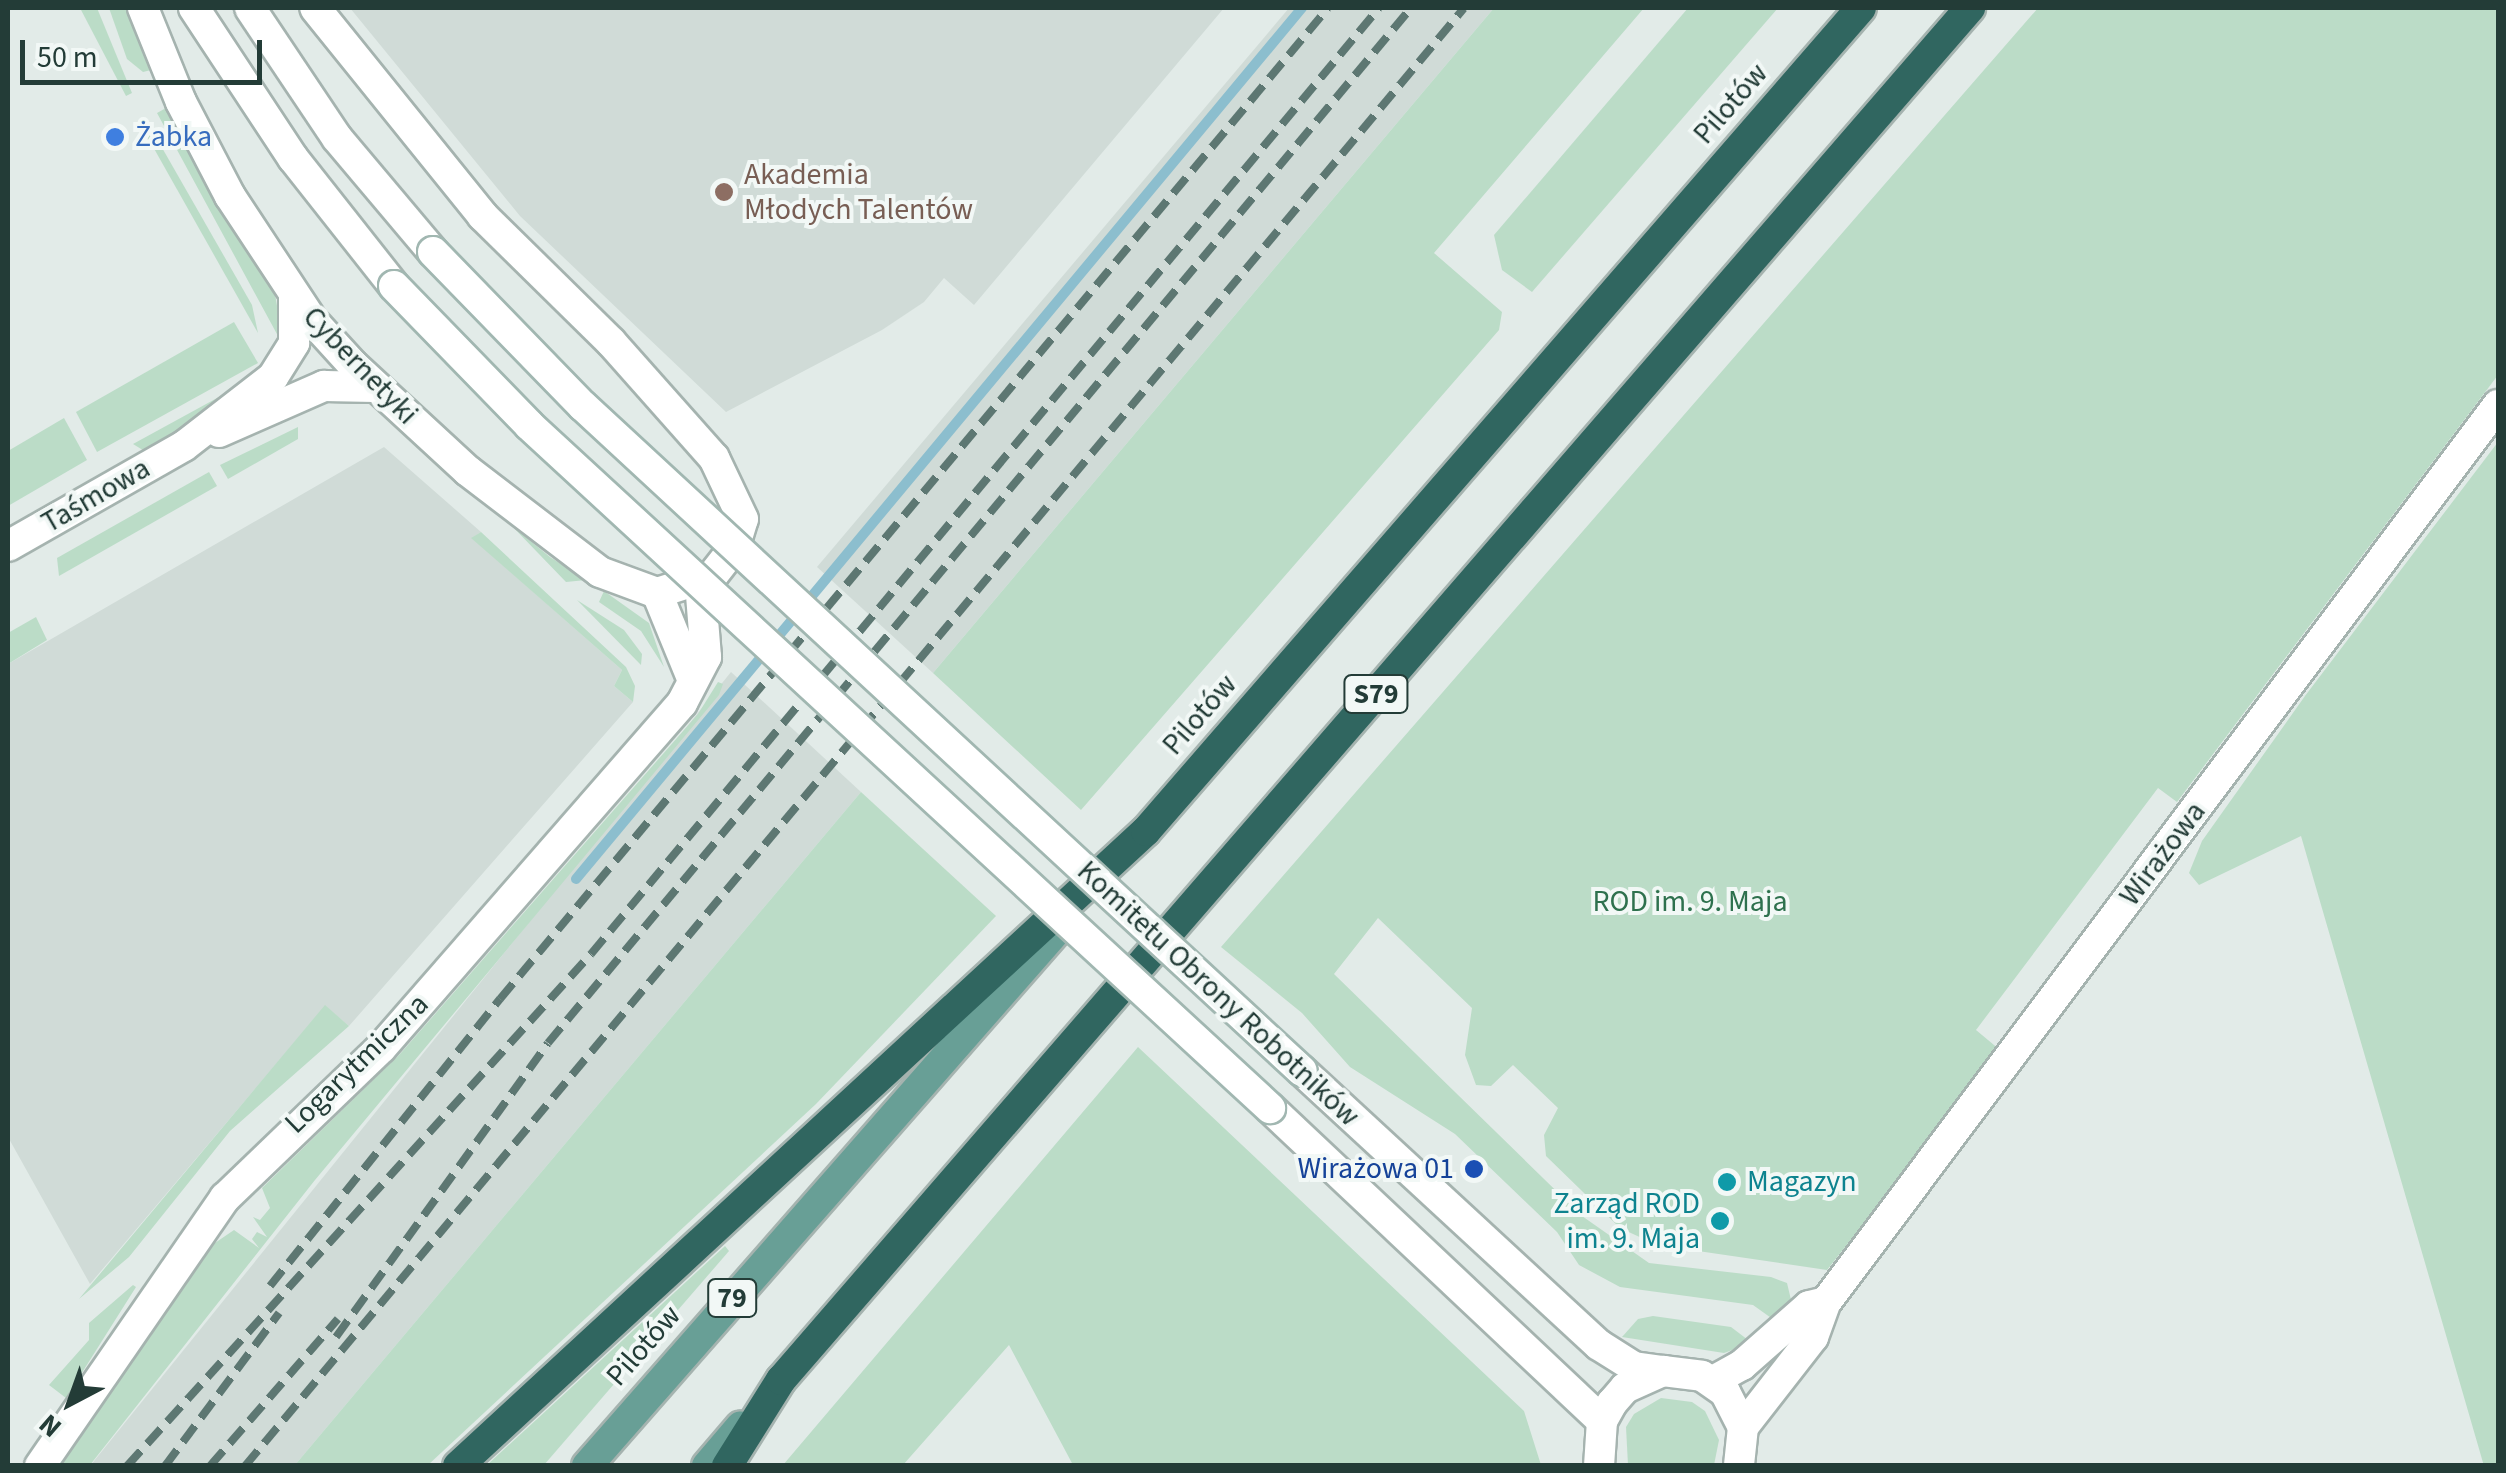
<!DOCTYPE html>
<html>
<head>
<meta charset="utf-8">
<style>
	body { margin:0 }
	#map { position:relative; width:2506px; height:1473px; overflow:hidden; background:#e2ebe8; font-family:"Source Sans 3",sans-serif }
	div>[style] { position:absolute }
	.built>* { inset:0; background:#d0dbd7 }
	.green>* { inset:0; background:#bbdcc7 }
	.stream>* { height:10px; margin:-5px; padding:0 5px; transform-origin:5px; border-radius:5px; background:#8cbece }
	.roads { filter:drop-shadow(2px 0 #a5b3af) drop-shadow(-2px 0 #a5b3af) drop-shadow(0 2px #a5b3af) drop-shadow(0 -2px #a5b3af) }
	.street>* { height:30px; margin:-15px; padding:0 15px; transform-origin:15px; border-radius:15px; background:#fff }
	.secondary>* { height:30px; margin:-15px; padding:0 15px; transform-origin:15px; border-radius:15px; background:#fff }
	.primary>* { height:30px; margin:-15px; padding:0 15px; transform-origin:15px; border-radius:15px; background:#689f96 }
	.highway>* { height:30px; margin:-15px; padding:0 15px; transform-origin:15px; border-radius:15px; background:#306660 }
	.rail>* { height:8px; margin-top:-4px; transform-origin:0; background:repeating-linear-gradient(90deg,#5d7772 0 20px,transparent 0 30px) }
	.bridges { filter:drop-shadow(2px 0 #a1b7b1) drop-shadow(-2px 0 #a1b7b1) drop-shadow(0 2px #a1b7b1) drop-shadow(0 -2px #a1b7b1) }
	.secondary-bridge>* { height:30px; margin:-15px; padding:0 15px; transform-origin:15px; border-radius:15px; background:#fff }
	.dots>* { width:28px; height:28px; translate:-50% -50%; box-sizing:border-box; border:5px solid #f2f8f6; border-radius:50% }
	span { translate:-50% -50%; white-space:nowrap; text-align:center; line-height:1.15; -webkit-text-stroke:8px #f2f8f6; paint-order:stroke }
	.shield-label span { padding:2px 8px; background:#f2f8f6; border:2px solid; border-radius:8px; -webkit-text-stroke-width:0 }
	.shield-label { font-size:28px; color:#233c37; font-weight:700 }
	.street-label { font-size:30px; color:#233c37 }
	.shop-label { font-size:30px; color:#366cbe }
	.left { translate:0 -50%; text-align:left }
	.education-label { font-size:30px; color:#785e54 }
	.park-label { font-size:30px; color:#2e714e }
	.transit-label { font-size:30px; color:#164399 }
	.right { translate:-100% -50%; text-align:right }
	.culture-label { font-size:30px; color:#0d838f }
	.frame { position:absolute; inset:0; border:10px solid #233c37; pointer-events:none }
	.north { position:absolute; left:20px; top:1353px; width:100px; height:100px; -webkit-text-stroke:8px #f2f8f6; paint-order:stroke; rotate:221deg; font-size:28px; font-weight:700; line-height:40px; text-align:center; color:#233c37 }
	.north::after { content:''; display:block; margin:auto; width:35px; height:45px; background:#233c37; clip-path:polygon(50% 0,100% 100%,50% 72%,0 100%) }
	.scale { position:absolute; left:20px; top:40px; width:242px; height:45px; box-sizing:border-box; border:5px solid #233c37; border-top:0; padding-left:12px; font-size:30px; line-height:35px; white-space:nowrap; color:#233c37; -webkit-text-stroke:8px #f2f8f6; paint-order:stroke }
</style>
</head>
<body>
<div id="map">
	<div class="built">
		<i style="clip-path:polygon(350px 8px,1224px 8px,974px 305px,944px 278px,924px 302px,882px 330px,726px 412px,520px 216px)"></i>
		<i style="clip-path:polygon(1289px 8px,1494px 8px,933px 673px,817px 567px)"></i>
		<i style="clip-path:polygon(384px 447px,481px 532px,472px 538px,622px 670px,614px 686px,633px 702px,349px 1026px,325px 1006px,90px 1284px,8px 1137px,8px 664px)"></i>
		<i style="clip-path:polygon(731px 672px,861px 792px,295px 1465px,90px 1466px)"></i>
	</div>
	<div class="green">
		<i style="clip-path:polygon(80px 8px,97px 8px,132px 93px,126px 96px)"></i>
		<i style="clip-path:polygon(109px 8px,127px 8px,151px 70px,143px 72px,127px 59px)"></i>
		<i style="clip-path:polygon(1494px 8px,1644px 8px,1434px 253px,1502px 312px,1499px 330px,1081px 810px,933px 673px)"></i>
		<i style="clip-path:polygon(1688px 8px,1778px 8px,1532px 292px,1502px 270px,1494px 235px)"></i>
		<i style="clip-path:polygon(2038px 8px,2498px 8px,2498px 375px,2177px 802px,2158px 788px,1976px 1030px,2000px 1050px,1827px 1270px,1657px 1245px,1620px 1228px,1546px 1156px,1544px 1135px,1558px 1108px,1513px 1065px,1491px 1086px,1476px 1085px,1465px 1055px,1472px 1008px,1378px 918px,1334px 974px,1582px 1216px,1649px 1263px,1771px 1277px,1787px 1283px,1792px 1304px,1774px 1320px,1753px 1305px,1620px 1287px,1579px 1265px,1557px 1232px,1455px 1134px,1350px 1067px,1302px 1013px,1221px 947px)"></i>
		<i style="clip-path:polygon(166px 108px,213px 199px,275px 294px,284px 347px,157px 113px)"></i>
		<i style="clip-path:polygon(145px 118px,252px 305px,258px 333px,139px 122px)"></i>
		<i style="clip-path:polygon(234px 322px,258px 363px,97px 452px,76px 412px)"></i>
		<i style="clip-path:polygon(250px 380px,146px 452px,133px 444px)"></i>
		<i style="clip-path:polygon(64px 418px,87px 460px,8px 506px,8px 451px)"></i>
		<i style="clip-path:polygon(298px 427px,298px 439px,228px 479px,220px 465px)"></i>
		<i style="clip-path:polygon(2498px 442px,2498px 1465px,2484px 1466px,2301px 836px,2199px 885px,2189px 873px,2202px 841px,2305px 696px)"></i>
		<i style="clip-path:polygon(209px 472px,217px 486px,59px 576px,57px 558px)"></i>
		<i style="clip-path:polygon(511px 525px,550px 557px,586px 580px,566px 582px)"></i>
		<i style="clip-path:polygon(481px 532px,626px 667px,635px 686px,633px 702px,614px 686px,622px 670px,471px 538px)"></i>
		<i style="clip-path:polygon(604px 591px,649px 623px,664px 667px,641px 631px,599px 602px)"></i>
		<i style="clip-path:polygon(577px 600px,624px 630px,642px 654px,641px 665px)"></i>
		<i style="clip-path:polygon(36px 617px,47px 640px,8px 664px,8px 633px)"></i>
		<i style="clip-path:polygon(718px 682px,723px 684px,719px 695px,315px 1180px,90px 1465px,60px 1466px,212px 1245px,234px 1230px,259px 1248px,252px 1239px,257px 1232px,267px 1237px,253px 1217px,260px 1220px,270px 1208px,262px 1188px,400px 1054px,698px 714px)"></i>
		<i style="clip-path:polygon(861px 792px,996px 916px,816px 1104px,428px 1465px,295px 1465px)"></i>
		<i style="clip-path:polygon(325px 1005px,349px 1026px,230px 1131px,129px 1257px,79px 1299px)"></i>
		<i style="clip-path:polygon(1138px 1047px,1524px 1411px,1541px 1465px,1073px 1465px,1009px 1345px,903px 1465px,783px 1465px)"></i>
		<i style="clip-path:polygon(725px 1246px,729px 1251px,544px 1465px,487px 1465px)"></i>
		<i style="clip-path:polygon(133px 1285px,136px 1287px,66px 1398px,49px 1385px,89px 1340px,89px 1323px)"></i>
		<i style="clip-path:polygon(1653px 1316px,1731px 1327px,1752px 1343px,1724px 1353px,1622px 1337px,1638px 1319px)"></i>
		<i style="clip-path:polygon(1661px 1398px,1692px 1402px,1705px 1411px,1719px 1440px,1714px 1465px,1628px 1465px,1626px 1427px,1634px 1414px)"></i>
	</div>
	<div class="stream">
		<i style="left:576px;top:879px;width:1134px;rotate:-50.19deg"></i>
	</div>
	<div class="roads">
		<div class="street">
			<i style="left:143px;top:8px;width:101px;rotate:68deg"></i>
			<i style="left:181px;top:102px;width:106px;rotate:62.5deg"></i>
			<i style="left:230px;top:196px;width:147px;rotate:56.6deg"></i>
			<i style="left:311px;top:319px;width:62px;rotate:47.6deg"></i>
			<i style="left:353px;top:365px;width:156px;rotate:42.7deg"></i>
			<i style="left:468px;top:471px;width:166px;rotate:37.4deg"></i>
			<i style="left:600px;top:572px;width:61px;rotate:20.2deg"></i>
			<i style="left:657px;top:593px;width:59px;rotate:-17.8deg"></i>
			<i style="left:713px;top:575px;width:34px;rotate:-52deg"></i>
			<i style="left:734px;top:548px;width:30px;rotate:-73deg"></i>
			<i style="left:743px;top:519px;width:68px;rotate:-115.4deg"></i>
			<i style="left:714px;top:458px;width:155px;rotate:-131.6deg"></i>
			<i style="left:611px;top:342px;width:180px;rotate:-135.5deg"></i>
			<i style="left:483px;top:216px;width:267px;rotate:-128.9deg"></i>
			<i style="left:219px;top:432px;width:115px;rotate:-23.7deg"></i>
			<i style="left:324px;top:386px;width:51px;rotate:1.1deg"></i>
			<i style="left:8px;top:546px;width:202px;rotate:-29.6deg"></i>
			<i style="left:184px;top:446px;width:113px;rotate:-37.8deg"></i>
			<i style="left:273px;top:377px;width:40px;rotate:-58deg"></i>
			<i style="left:294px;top:343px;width:45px;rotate:-90deg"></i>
			<i style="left:657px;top:593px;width:90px;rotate:67.7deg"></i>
			<i style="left:40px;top:1466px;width:326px;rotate:-55.4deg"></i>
			<i style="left:225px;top:1198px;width:216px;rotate:-43.9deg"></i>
			<i style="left:381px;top:1048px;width:458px;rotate:-48.9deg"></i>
			<i style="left:682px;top:703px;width:52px;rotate:-62.4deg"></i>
			<i style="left:706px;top:657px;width:75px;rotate:-94.6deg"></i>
		</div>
		<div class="secondary">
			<i style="left:194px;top:8px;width:180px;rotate:56.6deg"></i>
			<i style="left:293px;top:158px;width:163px;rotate:51.7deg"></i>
			<i style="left:250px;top:8px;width:156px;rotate:56.2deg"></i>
			<i style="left:337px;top:138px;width:149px;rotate:49.9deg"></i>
			<i style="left:1302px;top:1071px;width:404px;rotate:42.7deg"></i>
			<i style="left:1599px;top:1345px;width:41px;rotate:32.2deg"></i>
			<i style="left:1634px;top:1367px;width:29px;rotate:8deg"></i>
			<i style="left:1270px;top:1108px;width:456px;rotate:43.3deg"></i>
			<i style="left:1713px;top:1381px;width:33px;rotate:-29deg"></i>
			<i style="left:1742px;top:1365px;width:89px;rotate:-41.4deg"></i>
			<i style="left:1809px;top:1306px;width:17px;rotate:-13deg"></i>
			<i style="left:1743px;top:1427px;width:114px;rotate:-52.1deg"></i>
			<i style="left:1813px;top:1337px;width:37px;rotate:-70deg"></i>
			<i style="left:1826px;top:1302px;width:1121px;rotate:-53.16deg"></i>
			<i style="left:1599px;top:1466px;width:45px;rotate:-86.2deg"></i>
			<i style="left:1602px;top:1421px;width:21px;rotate:-61deg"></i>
			<i style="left:1612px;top:1403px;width:20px;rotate:-49deg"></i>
			<i style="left:1625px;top:1388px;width:42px;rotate:-24.1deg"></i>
			<i style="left:1663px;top:1371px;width:39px;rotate:7deg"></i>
			<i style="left:1702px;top:1376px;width:28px;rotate:35deg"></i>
			<i style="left:1725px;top:1392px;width:39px;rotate:63deg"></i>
			<i style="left:1743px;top:1427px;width:39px;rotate:96deg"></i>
		</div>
		<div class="primary">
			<i style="left:587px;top:1466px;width:724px;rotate:-48.75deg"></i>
			<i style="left:707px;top:1466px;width:52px;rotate:-49.6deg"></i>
		</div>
		<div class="highway">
			<i style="left:458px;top:1466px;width:936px;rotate:-42.71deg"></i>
			<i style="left:1146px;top:831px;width:1090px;rotate:-49.02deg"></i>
			<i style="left:727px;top:1466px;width:102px;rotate:-57.9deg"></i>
			<i style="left:781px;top:1380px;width:1816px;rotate:-49.09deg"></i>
		</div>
	</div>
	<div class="rail">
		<i style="left:270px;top:1286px;width:368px;rotate:-51.3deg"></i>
		<i style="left:500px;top:999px;width:1291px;rotate:-50.12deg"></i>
		<i style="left:336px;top:1337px;width:362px;rotate:-54.2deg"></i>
		<i style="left:548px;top:1043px;width:1348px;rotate:-50.18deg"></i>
		<i style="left:127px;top:1466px;width:691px;rotate:-47.82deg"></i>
		<i style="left:591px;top:954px;width:1231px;rotate:-50.21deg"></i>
		<i style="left:165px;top:1466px;width:191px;rotate:-53.3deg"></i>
		<i style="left:210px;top:1466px;width:195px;rotate:-49deg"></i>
		<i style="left:245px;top:1466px;width:1900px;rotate:-50.1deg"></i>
	</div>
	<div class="bridges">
		<div class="secondary-bridge">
			<i style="left:433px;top:252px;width:215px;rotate:45.8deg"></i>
			<i style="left:583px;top:406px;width:979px;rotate:42.77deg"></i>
			<i style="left:394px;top:286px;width:194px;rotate:45.8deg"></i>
			<i style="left:529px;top:425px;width:1008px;rotate:42.67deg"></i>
		</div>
	</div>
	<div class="dots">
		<i style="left:115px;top:137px;background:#3f7fe0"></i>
		<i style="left:724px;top:192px;background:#8d6e63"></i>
		<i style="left:1474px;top:1169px;background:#1a4fb4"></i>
		<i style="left:1727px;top:1182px;background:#0f9aa8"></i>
		<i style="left:1720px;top:1221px;background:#0f9aa8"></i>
	</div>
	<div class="shield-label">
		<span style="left:1376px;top:694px">S79</span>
		<span style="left:732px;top:1298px">79</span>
	</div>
	<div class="street-label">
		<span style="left:1731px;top:104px;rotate:-49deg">Pilotów</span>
		<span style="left:360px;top:366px;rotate:46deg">Cybernetyki</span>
		<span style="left:96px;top:496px;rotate:-30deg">Taśmowa</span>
		<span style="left:1200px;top:715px;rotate:-49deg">Pilotów</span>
		<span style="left:2163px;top:854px;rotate:-53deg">Wirażowa</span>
		<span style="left:1218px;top:994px;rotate:43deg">Komitetu Obrony Robotników</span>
		<span style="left:357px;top:1064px;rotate:-44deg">Logarytmiczna</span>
		<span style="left:644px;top:1346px;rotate:-49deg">Pilotów</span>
	</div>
	<div class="shop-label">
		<span class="left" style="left:135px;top:137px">Żabka</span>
	</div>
	<div class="education-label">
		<span class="left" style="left:744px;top:192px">Akademia<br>Młodych Talentów</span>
	</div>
	<div class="park-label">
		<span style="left:1690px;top:902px">ROD im. 9. Maja</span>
	</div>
	<div class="transit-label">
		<span class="right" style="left:1454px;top:1169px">Wirażowa 01</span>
	</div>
	<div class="culture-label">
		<span class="left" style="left:1747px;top:1182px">Magazyn</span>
		<span class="right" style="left:1700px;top:1221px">Zarząd ROD<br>im. 9. Maja</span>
	</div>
	<div class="frame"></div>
	<div class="north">N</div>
	<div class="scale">50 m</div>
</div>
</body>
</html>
